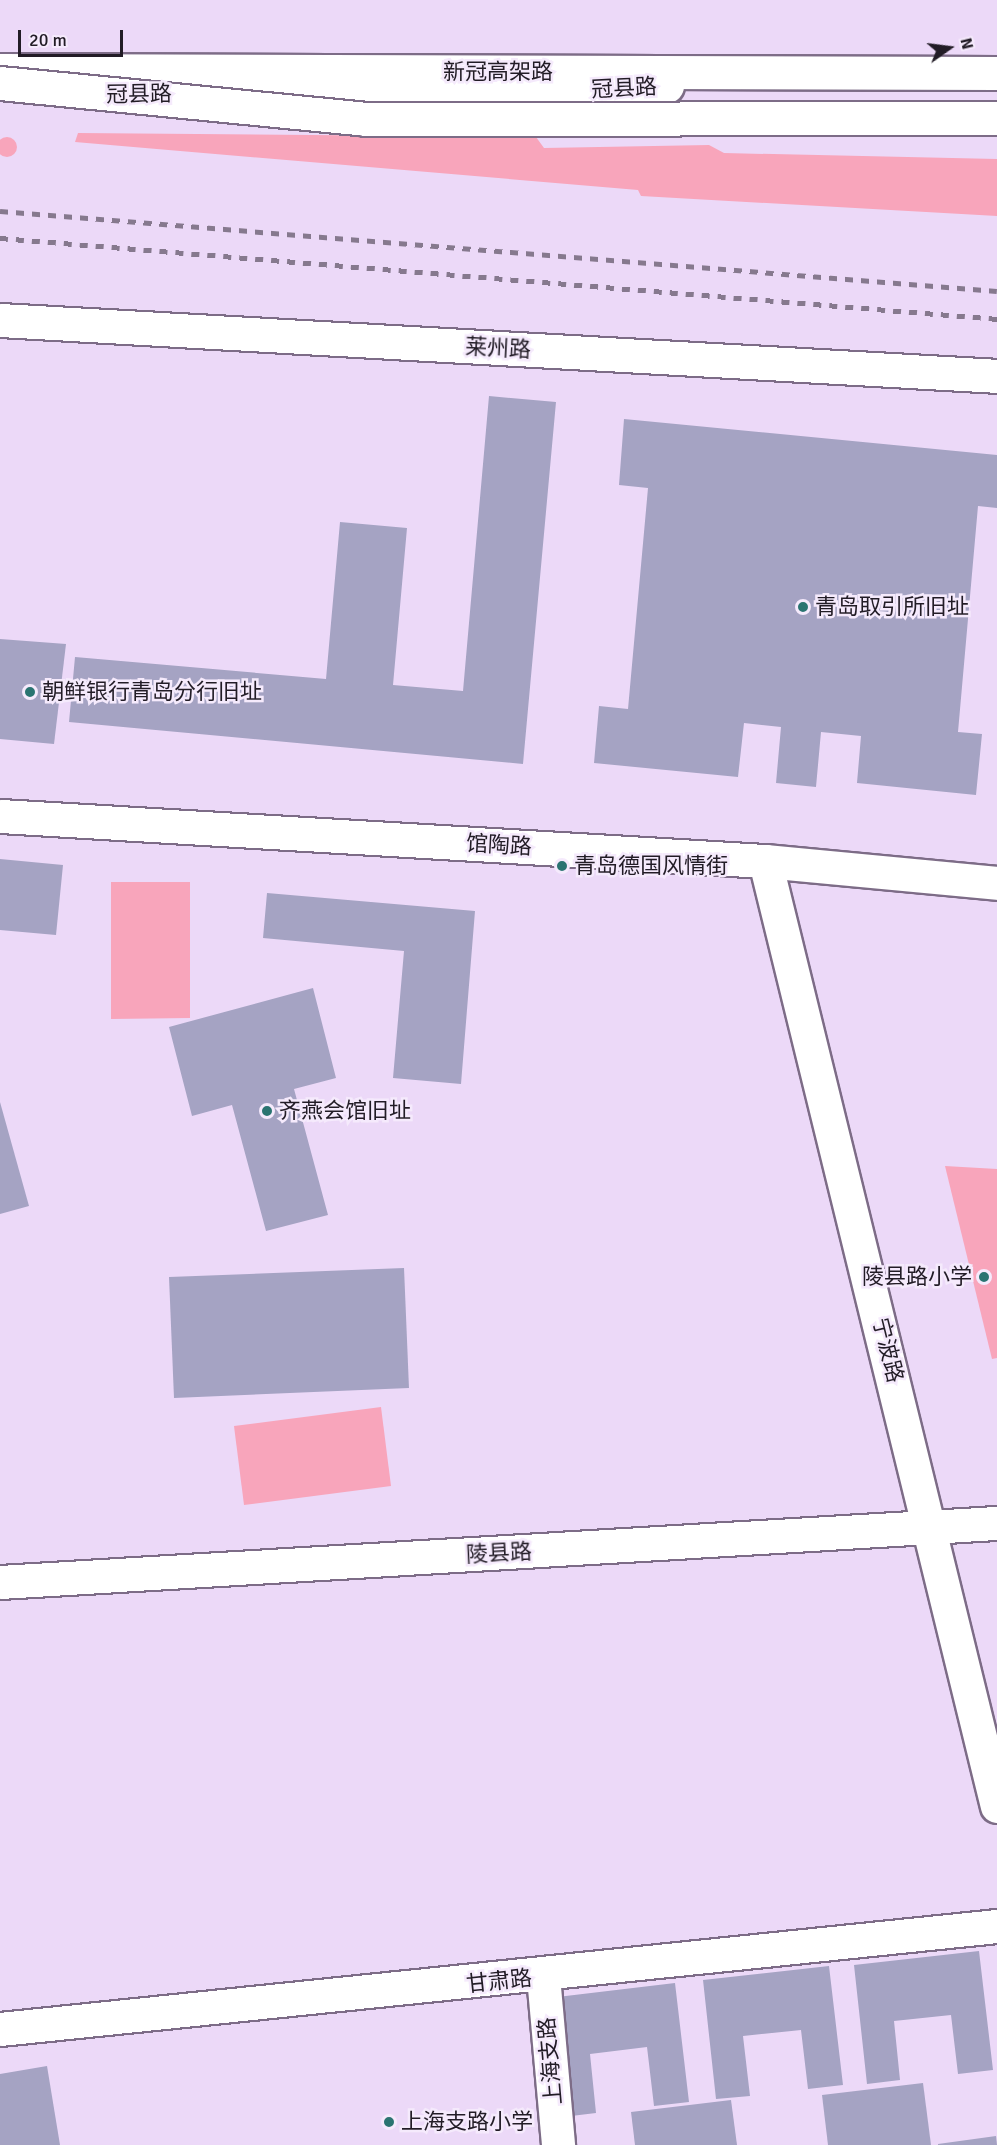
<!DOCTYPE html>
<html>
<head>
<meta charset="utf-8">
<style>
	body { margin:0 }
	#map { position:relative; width:997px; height:2145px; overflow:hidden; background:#ecd9f8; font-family:Signika,"Noto Sans SC",sans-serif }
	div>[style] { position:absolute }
	.green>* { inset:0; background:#f8a5bb }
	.round { border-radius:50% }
	.building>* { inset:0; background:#a5a3c3 }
	.roads { filter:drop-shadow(2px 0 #7d6c87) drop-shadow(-2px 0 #7d6c87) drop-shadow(0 2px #7d6c87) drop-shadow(0 -2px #7d6c87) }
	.minor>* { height:33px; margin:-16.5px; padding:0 16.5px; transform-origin:16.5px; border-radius:16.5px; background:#fff }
	.tertiary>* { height:33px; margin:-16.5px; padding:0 16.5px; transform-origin:16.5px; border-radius:16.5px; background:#fff }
	.secondary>* { height:33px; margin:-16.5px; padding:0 16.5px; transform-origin:16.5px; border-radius:16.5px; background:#fff }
	.trunk>* { height:33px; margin:-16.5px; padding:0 16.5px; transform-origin:16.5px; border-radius:16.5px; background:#fff }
	.rail>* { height:4.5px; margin-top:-2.25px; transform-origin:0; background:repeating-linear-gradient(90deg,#86798e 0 8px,transparent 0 16px) }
	.bridges { filter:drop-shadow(2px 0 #7d6c87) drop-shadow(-2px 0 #7d6c87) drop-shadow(0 2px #7d6c87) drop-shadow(0 -2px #7d6c87) }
	.trunk-bridge>* { height:33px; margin:-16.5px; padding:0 16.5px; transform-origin:16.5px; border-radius:16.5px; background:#fff }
	.dots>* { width:16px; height:16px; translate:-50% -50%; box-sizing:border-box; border:3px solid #f5eafc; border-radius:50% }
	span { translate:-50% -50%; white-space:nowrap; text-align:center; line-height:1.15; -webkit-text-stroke:5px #f5eafc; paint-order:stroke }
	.street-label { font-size:22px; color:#221c26 }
	.poi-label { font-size:22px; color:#221c26 }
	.left { translate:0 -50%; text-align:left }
	.right { translate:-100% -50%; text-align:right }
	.north { position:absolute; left:919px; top:18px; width:60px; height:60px; -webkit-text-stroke:4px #f5eafc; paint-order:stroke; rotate:76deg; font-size:16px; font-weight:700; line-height:24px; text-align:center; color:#221c26 }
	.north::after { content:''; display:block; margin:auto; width:21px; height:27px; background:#221c26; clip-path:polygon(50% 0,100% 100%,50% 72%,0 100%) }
	.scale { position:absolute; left:18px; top:30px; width:105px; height:27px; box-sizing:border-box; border:3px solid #221c26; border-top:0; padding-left:8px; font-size:18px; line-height:21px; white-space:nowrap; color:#221c26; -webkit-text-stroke:4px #f5eafc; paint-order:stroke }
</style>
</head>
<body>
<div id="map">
	<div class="green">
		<i style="clip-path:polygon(78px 133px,536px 137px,544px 148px,709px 145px,724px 153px,997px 159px,997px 216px,641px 196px,638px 190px,75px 142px)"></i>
		<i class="round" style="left:-3px;top:137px;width:20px;height:20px"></i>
		<i style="clip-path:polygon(111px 882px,190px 882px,190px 1018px,111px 1019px)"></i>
		<i style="clip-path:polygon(945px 1166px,997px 1169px,997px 1358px,992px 1359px)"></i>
		<i style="clip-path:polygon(381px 1407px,391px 1486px,244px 1505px,234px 1426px)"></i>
	</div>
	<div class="building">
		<i style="clip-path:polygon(489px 396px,556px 402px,523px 764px,69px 722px,75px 657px,326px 679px,340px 522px,407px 528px,393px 685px,463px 691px)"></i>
		<i style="clip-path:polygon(624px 419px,997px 455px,997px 508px,978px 506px,958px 732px,982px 734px,976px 795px,857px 783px,861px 736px,821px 732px,816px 787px,776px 783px,781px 727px,744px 723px,738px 777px,594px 763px,599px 706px,628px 709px,648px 488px,619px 485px)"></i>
		<i style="clip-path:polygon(0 639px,66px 644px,54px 744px,0 739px)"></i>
		<i style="clip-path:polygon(0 859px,63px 865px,56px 935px,0 930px)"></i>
		<i style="clip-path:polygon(267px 893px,475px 911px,461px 1084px,393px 1078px,404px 951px,263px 938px)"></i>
		<i style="clip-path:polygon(313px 988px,336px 1078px,294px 1089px,328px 1215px,266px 1231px,232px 1105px,192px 1116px,169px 1027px)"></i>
		<i style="clip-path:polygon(0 1102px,29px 1206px,0 1214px)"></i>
		<i style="clip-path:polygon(404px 1268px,409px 1388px,174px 1398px,169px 1277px)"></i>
		<i style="clip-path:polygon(979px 1951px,993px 2070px,958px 2074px,951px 2015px,894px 2021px,900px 2080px,867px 2084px,854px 1965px)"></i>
		<i style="clip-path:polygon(829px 1966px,843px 2085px,808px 2089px,801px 2030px,743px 2036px,750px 2096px,716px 2099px,703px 1980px)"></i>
		<i style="clip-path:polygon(675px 1983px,689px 2102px,654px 2106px,647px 2047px,590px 2054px,596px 2113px,563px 2117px,549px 1998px)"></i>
		<i style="clip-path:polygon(47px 2066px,60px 2145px,0 2145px,0 2074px)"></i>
		<i style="clip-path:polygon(923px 2083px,931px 2145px,828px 2145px,822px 2095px)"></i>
		<i style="clip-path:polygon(731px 2100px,737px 2145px,635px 2145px,631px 2112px)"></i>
		<i style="clip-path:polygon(996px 2136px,997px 2145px,938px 2145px,938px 2144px)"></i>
	</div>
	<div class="roads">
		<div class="minor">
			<i style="left:0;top:816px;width:766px;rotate:3.37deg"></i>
			<i style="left:765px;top:861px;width:233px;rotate:5.4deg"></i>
			<i style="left:765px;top:861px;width:973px;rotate:76.21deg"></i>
			<i style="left:543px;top:1976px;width:170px;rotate:84.9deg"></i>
			<i style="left:0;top:2029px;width:1002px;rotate:-5.9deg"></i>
		</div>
		<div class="tertiary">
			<i style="left:0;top:320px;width:999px;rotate:3.21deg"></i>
			<i style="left:0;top:1582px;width:999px;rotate:-3.39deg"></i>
		</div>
		<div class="secondary">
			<i style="left:221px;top:93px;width:446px;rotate:-0.9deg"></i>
		</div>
		<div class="trunk">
			<i style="left:0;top:70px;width:997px;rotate:0.17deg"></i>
		</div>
	</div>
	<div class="rail">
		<i style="left:0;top:211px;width:1000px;rotate:4.59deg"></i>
		<i style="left:0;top:238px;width:1000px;rotate:4.64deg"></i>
	</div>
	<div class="bridges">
		<div class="trunk-bridge">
			<i style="left:0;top:83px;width:367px;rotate:5.6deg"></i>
			<i style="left:365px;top:119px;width:632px;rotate:-0.09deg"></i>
		</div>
	</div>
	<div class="dots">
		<i style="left:803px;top:607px;background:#2a7471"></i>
		<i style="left:30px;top:692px;background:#2a7471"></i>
		<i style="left:562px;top:866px;background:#2a7471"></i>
		<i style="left:267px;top:1111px;background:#2a7471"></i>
		<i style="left:984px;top:1277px;background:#2a7471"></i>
		<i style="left:389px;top:2122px;background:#2a7471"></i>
	</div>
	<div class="street-label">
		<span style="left:498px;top:72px">新冠高架路</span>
		<span style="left:624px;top:88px;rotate:-3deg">冠县路</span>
		<span style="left:139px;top:94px;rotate:-1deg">冠县路</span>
		<span style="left:498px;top:348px;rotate:3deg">莱州路</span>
		<span style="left:499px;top:845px;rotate:3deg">馆陶路</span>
		<span style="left:888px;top:1350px;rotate:76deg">宁波路</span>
		<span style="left:499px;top:1553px;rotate:-3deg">陵县路</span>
		<span style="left:499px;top:1981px;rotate:-6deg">甘肃路</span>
		<span style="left:550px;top:2061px;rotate:-95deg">上海支路</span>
	</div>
	<div class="poi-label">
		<span class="left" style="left:815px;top:607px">青岛取引所旧址</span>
		<span class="left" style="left:42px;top:692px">朝鲜银行青岛分行旧址</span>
		<span class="left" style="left:574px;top:866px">青岛德国风情街</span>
		<span class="left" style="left:279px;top:1111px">齐燕会馆旧址</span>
		<span class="right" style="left:972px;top:1277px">陵县路小学</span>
		<span class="left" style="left:401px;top:2122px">上海支路小学</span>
	</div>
	<div class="north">N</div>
	<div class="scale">20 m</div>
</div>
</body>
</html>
